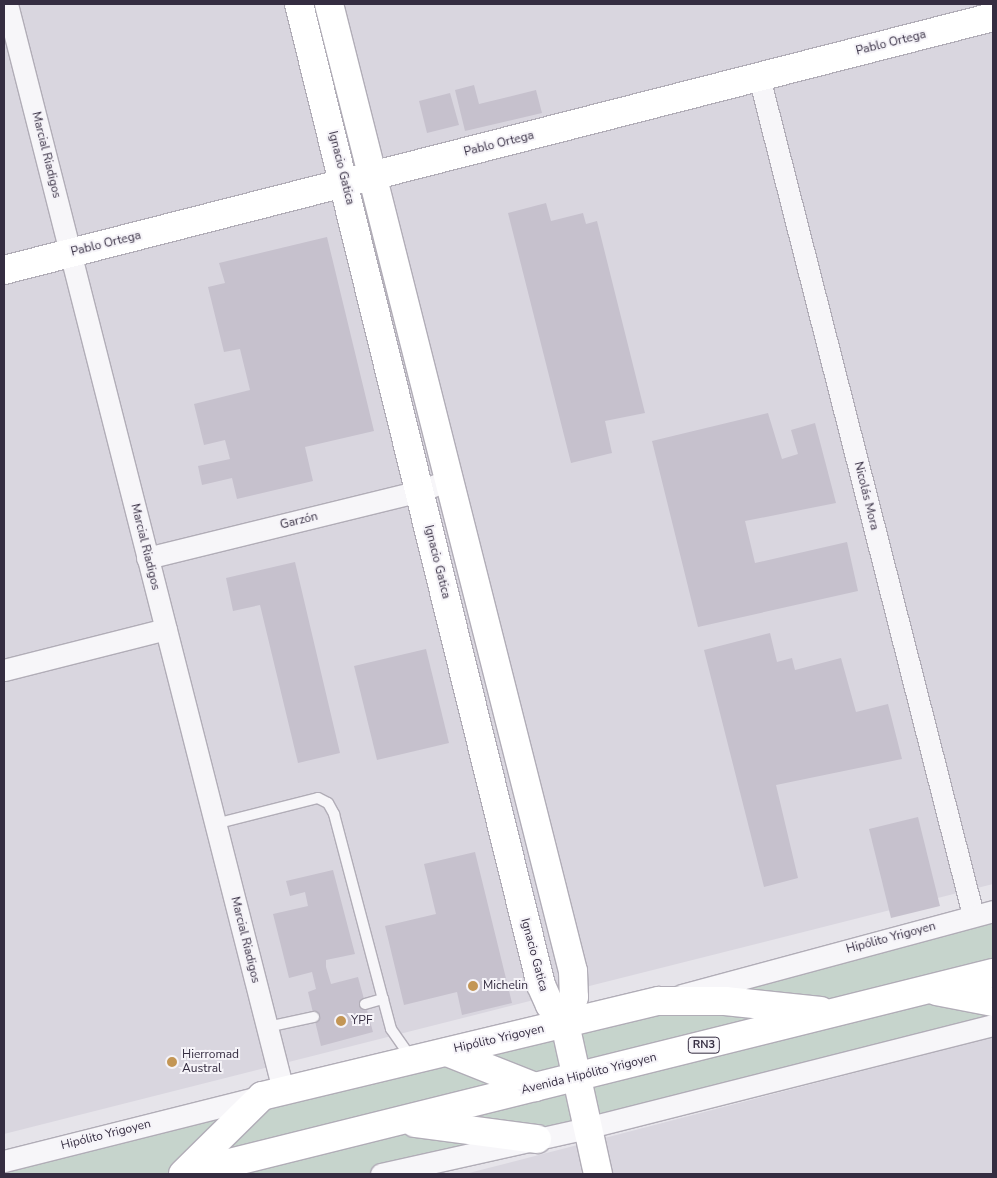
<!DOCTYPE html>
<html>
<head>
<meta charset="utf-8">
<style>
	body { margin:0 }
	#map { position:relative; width:997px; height:1178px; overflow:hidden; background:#e6e4ea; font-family:"Nunito Sans",sans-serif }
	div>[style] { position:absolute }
	.built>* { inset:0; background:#d9d6df }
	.green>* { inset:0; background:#c6d4cc }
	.building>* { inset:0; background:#c6c1cd }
	.roads { filter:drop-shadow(1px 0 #b1adb7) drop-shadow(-1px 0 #b1adb7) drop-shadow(0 1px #b1adb7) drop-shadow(0 -1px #b1adb7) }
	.lane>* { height:10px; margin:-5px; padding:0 5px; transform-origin:5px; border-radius:5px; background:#f7f6f9 }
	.street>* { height:21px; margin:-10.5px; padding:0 10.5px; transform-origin:10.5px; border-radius:10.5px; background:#f7f6f9 }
	.secondary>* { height:28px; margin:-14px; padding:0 14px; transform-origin:14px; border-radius:14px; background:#fff }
	.highway>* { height:28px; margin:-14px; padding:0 14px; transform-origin:14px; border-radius:14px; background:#fff }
	.dots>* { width:14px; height:14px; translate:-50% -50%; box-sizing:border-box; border:2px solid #f5f3f8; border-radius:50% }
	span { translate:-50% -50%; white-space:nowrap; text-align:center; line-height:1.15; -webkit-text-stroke:4px #f5f3f8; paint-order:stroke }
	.shield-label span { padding:1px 4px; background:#f5f3f8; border:1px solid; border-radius:4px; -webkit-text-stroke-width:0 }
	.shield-label { font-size:11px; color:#352d41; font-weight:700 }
	.street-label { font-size:12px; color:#352d41 }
	.poi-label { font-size:12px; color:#352d41 }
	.left { translate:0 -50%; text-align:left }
	.frame { position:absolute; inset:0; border:5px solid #352d41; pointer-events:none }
</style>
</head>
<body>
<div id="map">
	<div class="built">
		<i style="clip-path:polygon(4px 4px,993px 4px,993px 884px,4px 1134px)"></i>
		<i style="clip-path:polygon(993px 1037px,993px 1174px,465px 1174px,620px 1134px)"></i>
	</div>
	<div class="green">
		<i style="clip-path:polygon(993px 911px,993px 1025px,381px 1174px,4px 1174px,4px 1161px)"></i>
	</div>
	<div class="building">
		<i style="clip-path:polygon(474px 85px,479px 104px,536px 90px,542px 113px,465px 131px,455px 90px)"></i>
		<i style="clip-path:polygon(450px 93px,459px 125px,427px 133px,419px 101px)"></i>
		<i style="clip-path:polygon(546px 203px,551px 221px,583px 213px,586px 224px,597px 221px,645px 413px,605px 421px,612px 453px,571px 463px,508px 213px)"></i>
		<i style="clip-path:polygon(327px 237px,374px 431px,305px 447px,313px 481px,237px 499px,232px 478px,202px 485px,198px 466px,230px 459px,225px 440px,204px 445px,194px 404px,250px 390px,240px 349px,224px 352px,208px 287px,225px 283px,219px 263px)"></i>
		<i style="clip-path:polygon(768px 413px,782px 459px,798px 454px,791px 430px,815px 423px,836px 503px,745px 521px,755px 563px,847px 542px,858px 591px,698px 627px,652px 441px)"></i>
		<i style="clip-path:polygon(295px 562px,340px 753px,298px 763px,260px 605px,233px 611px,226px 578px)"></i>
		<i style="clip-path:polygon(770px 633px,777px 662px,792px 658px,795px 670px,841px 658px,856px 712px,888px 704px,902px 759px,776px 785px,798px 878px,764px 887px,704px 650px)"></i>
		<i style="clip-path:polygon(426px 649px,449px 743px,377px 760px,354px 666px)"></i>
		<i style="clip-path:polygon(918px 817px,940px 906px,891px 918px,869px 829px)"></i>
		<i style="clip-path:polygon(475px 852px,512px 1003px,462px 1015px,457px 992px,404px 1005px,385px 926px,436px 914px,424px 864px)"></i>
		<i style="clip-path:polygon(333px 870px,355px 954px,326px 960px,326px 967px,331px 984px,358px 977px,373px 1032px,321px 1046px,308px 992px,316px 989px,312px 972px,289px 978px,273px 914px,308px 906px,305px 892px,290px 896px,286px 881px)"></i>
	</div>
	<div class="roads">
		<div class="lane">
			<i style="left:215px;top:824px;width:106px;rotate:-14.2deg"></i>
			<i style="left:318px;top:798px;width:11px;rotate:27deg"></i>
			<i style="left:328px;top:803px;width:13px;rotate:61deg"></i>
			<i style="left:334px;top:814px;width:191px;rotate:75.2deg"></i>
			<i style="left:365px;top:1004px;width:19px;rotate:-16deg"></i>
			<i style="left:383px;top:999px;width:31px;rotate:75deg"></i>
			<i style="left:391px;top:1029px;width:37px;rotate:55deg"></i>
			<i style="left:267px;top:1027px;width:48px;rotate:-12deg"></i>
		</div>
		<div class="street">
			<i style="left:7px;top:4px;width:1121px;rotate:75.74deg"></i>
			<i style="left:759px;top:77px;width:865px;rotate:75.67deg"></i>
			<i style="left:147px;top:558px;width:281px;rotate:-13.8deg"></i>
			<i style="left:420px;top:491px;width:31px;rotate:-21deg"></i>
			<i style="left:4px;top:670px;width:167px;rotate:-14.2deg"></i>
			<i style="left:682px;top:995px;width:322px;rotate:-15.1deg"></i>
			<i style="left:4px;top:1161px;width:266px;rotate:-14.1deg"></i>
			<i style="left:381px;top:1174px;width:210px;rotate:-12.6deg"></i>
			<i style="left:586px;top:1128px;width:420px;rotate:-14.2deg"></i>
		</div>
		<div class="secondary">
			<i style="left:299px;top:4px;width:1010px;rotate:76.14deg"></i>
			<i style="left:541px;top:985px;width:22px;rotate:66deg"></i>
			<i style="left:550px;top:1005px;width:24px;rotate:52deg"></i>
			<i style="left:329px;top:4px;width:997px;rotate:75.84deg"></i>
			<i style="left:573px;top:971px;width:26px;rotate:88deg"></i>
			<i style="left:574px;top:997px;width:28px;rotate:108deg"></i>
			<i style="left:4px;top:270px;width:1021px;rotate:-14.35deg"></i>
			<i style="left:565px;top:1024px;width:154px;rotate:77.6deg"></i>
			<i style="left:262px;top:1096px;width:408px;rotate:-13.5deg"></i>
		</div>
		<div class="highway">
			<i style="left:936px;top:991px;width:58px;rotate:10.9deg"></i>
			<i style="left:659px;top:1001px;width:66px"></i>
			<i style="left:725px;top:1001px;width:96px;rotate:6deg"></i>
			<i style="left:447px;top:1052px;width:95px;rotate:21.7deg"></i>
			<i style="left:415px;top:1123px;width:123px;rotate:7.5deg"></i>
			<i style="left:183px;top:1174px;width:111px;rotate:-44.6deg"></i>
			<i style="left:185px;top:1174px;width:833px;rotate:-13.97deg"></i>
		</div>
	</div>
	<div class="dots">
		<i style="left:473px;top:986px;background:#c39655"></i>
		<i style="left:341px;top:1021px;background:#c39655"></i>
		<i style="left:172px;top:1062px;background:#c39655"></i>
	</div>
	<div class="shield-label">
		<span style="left:704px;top:1045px">RN3</span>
	</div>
	<div class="street-label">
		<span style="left:891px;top:43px;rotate:-14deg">Pablo Ortega</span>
		<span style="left:499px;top:144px;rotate:-14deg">Pablo Ortega</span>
		<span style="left:46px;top:155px;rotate:76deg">Marcial Riadigos</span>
		<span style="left:341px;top:168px;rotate:76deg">Ignacio Gatica</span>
		<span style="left:106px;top:244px;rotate:-14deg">Pablo Ortega</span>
		<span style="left:866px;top:496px;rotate:76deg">Nicolás Mora</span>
		<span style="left:299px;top:521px;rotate:-14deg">Garzón</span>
		<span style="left:145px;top:547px;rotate:76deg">Marcial Riadigos</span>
		<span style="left:437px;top:562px;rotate:76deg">Ignacio Gatica</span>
		<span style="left:891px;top:938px;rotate:-15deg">Hipólito Yrigoyen</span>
		<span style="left:245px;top:940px;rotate:76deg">Marcial Riadigos</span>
		<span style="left:534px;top:955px;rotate:75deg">Ignacio Gatica</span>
		<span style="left:499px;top:1039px;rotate:-13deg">Hipólito Yrigoyen</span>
		<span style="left:589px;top:1074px;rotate:-14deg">Avenida Hipólito Yrigoyen</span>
		<span style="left:106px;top:1135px;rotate:-14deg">Hipólito Yrigoyen</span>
	</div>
	<div class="poi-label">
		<span class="left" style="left:483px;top:986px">Michelin</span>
		<span class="left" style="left:351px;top:1021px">YPF</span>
		<span class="left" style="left:182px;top:1062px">Hierromad<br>Austral</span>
	</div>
	<div class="frame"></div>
</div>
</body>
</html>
